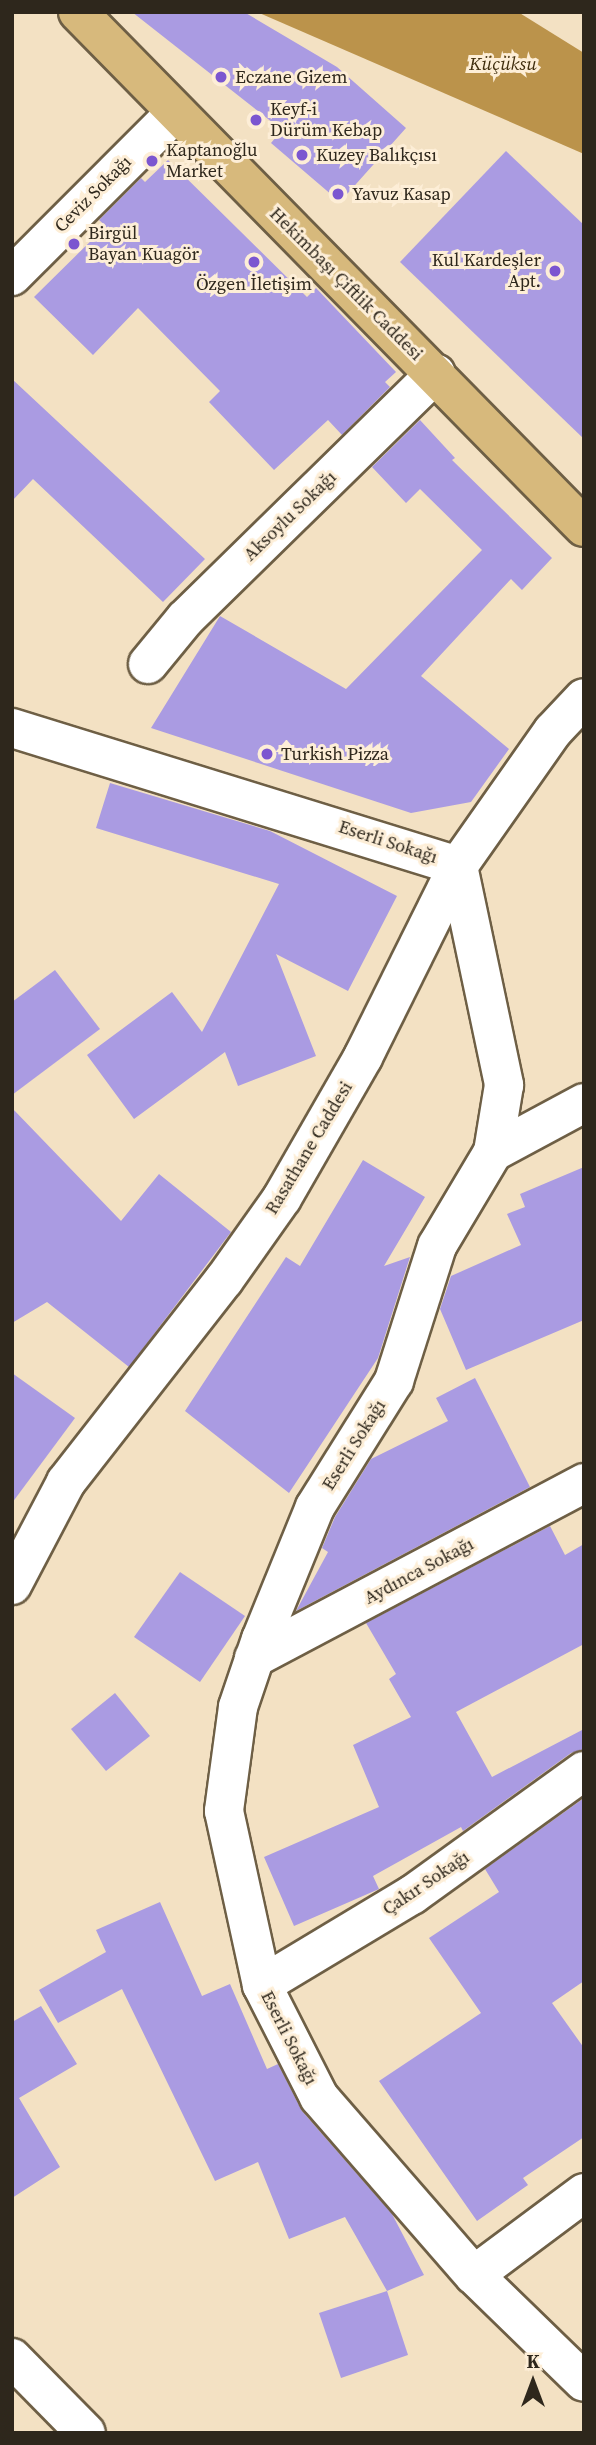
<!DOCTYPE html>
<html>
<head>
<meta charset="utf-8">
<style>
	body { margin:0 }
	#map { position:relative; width:596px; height:2445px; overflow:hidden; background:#f3e1c3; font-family:"Source Serif 4",serif }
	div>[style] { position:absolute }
	.water>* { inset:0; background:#bb934b }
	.building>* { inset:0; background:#aa9be2 }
	.roads { filter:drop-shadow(2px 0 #6e5f45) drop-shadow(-2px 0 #6e5f45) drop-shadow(0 2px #6e5f45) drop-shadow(0 -2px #6e5f45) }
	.street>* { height:38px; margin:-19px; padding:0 19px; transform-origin:19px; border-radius:19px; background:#fff }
	.secondary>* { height:38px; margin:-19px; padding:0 19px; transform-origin:19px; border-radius:19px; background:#fff }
	.primary>* { height:38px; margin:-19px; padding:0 19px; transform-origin:19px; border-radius:19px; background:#d7b97c }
	.dots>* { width:19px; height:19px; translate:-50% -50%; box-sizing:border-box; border:4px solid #fdeed7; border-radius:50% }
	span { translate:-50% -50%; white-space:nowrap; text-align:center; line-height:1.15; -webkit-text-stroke:6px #fdeed7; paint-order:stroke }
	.poi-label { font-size:18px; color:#2e271c }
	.left { translate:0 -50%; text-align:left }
	.right { translate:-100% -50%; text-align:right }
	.street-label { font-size:18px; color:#2e271c }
	.water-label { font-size:19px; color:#402e0e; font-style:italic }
	.frame { position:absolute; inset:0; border:14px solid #2e271c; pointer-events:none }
	.north { position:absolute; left:498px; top:2347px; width:70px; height:70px; -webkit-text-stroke:5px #fdeed7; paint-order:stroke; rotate:0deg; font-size:19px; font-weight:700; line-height:28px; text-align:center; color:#2e271c }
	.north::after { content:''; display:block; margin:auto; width:24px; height:32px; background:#2e271c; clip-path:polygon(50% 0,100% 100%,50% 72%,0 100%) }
</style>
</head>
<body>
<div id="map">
	<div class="water">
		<i style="clip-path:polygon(257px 12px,518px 12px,584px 53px,584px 154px)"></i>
	</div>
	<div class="building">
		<i style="clip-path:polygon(132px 12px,244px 12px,337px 67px,406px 128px,340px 202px,271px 143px,282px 130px)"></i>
		<i style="clip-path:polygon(506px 151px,584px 225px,584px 439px,400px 262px)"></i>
		<i style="clip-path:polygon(168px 160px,307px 297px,316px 288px,396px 372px,385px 382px,390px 387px,342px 435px,328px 420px,274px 470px,209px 402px,220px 391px,138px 308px,93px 355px,34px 297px,106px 226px,99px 220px,141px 178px,145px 182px)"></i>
		<i style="clip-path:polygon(12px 379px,205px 559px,163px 602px,33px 479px,12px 501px)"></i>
		<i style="clip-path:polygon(420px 420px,455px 458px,452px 460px,552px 558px,522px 590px,511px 579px,421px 676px,509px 749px,471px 802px,411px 813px,151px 728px,220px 616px,346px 689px,482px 550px,420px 489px,406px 503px,372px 467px)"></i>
		<i style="clip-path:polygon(110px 783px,270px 831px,397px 896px,348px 991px,276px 954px,316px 1056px,238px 1086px,225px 1052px,134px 1119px,87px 1055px,172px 992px,202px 1032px,279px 884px,96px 828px)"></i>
		<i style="clip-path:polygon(55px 970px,100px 1029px,12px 1095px,12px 1002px)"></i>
		<i style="clip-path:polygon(12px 1108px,121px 1221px,159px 1174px,231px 1232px,129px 1367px,47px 1302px,12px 1323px)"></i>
		<i style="clip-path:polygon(363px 1160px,425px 1197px,384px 1266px,410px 1257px,378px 1358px,289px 1493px,185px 1411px,286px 1257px,300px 1266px)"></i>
		<i style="clip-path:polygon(584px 1167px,584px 1320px,466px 1370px,440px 1309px,451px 1276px,521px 1245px,507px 1214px,525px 1207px,520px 1194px)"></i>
		<i style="clip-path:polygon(12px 1373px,75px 1418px,12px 1503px)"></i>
		<i style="clip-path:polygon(475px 1378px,530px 1487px,296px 1611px,328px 1552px,322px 1548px,335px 1517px,371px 1459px,448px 1421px,436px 1398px)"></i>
		<i style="clip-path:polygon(550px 1526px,565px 1555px,584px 1544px,584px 1644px,456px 1712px,492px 1777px,584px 1729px,584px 1749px,571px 1753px,463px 1831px,461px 1827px,373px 1876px,379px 1889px,294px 1926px,264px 1857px,379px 1807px,353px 1745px,411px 1717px,389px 1679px,396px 1674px,366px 1623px)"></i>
		<i style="clip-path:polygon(180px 1572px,245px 1616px,200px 1682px,134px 1637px)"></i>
		<i style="clip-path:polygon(115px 1693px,150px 1736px,106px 1771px,71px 1729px)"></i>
		<i style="clip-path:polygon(584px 1798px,584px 1981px,552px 2003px,584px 2048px,584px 2137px,523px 2178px,528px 2185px,477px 2221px,379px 2081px,481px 2013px,429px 1938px,499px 1892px,485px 1869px)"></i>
		<i style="clip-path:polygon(160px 1902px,202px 1996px,230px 1984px,267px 2069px,278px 2064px,302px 2111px,392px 2214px,424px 2275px,387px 2291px,345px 2217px,289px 2239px,258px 2162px,215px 2181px,122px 1989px,58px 2023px,39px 1990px,106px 1952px,96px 1930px)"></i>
		<i style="clip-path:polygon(41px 2006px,77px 2064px,19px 2098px,60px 2167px,12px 2198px,12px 2022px)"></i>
		<i style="clip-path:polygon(387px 2291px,408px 2355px,341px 2378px,319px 2313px)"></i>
	</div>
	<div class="roads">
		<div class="street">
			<i style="left:12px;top:276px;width:231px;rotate:-45deg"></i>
			<i style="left:148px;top:664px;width:58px;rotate:-50.6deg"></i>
			<i style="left:185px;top:619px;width:351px;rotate:-44.4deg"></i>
			<i style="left:12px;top:728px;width:467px;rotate:17.2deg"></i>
			<i style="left:458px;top:866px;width:224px;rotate:78.1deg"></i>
			<i style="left:504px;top:1085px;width:68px;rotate:99.3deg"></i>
			<i style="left:493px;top:1152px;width:109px;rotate:120.8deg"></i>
			<i style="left:437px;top:1246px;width:142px;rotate:107.7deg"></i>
			<i style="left:394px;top:1381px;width:149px;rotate:122.1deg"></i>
			<i style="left:315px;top:1507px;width:143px;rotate:112.2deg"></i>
			<i style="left:261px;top:1639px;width:72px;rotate:108.7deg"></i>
			<i style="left:238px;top:1707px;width:105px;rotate:97.7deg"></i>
			<i style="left:224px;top:1811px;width:178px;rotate:77.7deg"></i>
			<i style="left:262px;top:1985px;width:126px;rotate:63deg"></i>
			<i style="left:319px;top:2097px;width:236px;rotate:49deg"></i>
			<i style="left:474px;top:2275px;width:153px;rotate:44.2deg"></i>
			<i style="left:493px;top:1152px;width:103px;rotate:-28.3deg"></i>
			<i style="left:254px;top:1658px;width:374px;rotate:-27.9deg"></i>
			<i style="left:262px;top:1985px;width:175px;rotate:-31deg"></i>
			<i style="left:412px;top:1895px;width:212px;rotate:-35.8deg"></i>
			<i style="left:474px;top:2275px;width:137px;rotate:-36.7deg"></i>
			<i style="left:12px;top:2358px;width:105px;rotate:45.4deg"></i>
		</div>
		<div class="secondary">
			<i style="left:12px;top:1585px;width:116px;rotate:-62.3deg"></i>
			<i style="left:66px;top:1482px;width:256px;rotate:-52deg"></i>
			<i style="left:224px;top:1280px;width:100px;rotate:-54.7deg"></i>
			<i style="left:282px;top:1198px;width:163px;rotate:-60.1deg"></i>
			<i style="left:363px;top:1057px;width:213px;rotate:-63.6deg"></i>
			<i style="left:458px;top:866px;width:165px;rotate:-54.9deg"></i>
			<i style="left:553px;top:731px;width:45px;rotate:-46.8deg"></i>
		</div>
		<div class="primary">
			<i style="left:78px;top:12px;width:722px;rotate:45.51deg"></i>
		</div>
	</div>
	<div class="dots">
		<i style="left:221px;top:77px;background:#7b56d0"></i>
		<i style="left:256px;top:120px;background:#7b56d0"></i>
		<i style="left:302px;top:155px;background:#7b56d0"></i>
		<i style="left:152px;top:161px;background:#7b56d0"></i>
		<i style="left:338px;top:194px;background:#7b56d0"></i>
		<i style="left:74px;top:244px;background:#7b56d0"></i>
		<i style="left:254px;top:262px;background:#7b56d0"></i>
		<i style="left:555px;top:271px;background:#7b56d0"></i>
		<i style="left:267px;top:754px;background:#7b56d0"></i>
	</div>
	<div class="poi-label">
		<span class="left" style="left:235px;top:77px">Eczane Gizem</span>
		<span class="left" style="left:270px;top:120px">Keyf-i<br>Dürüm Kebap</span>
		<span class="left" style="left:166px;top:161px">Kaptanoğlu<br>Market</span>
		<span class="left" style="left:316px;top:155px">Kuzey Balıkçısı</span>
		<span class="left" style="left:352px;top:194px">Yavuz Kasap</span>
		<span class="left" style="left:88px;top:244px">Birgül<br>Bayan Kuagör</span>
		<span class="right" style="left:541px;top:271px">Kul Kardeşler<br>Apt.</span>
		<span style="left:254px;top:284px">Özgen İletişim</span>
		<span class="left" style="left:281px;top:754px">Turkish Pizza</span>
	</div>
	<div class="street-label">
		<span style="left:93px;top:194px;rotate:-45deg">Ceviz Sokağı</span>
		<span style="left:346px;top:284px;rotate:45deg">Hekimbaşı Çiftlik Caddesi</span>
		<span style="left:290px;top:516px;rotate:-44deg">Aksoylu Sokağı</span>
		<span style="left:388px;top:842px;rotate:18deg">Eserli Sokağı</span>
		<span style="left:309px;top:1148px;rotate:-59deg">Rasathane Caddesi</span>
		<span style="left:354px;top:1445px;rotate:-58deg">Eserli Sokağı</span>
		<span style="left:419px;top:1571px;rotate:-28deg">Aydınca Sokağı</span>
		<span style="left:426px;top:1883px;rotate:-34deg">Çakır Sokağı</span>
		<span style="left:289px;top:2038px;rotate:63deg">Eserli Sokağı</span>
	</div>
	<div class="water-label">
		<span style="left:503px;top:64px">Küçüksu</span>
	</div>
	<div class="frame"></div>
	<div class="north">K</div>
</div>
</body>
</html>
